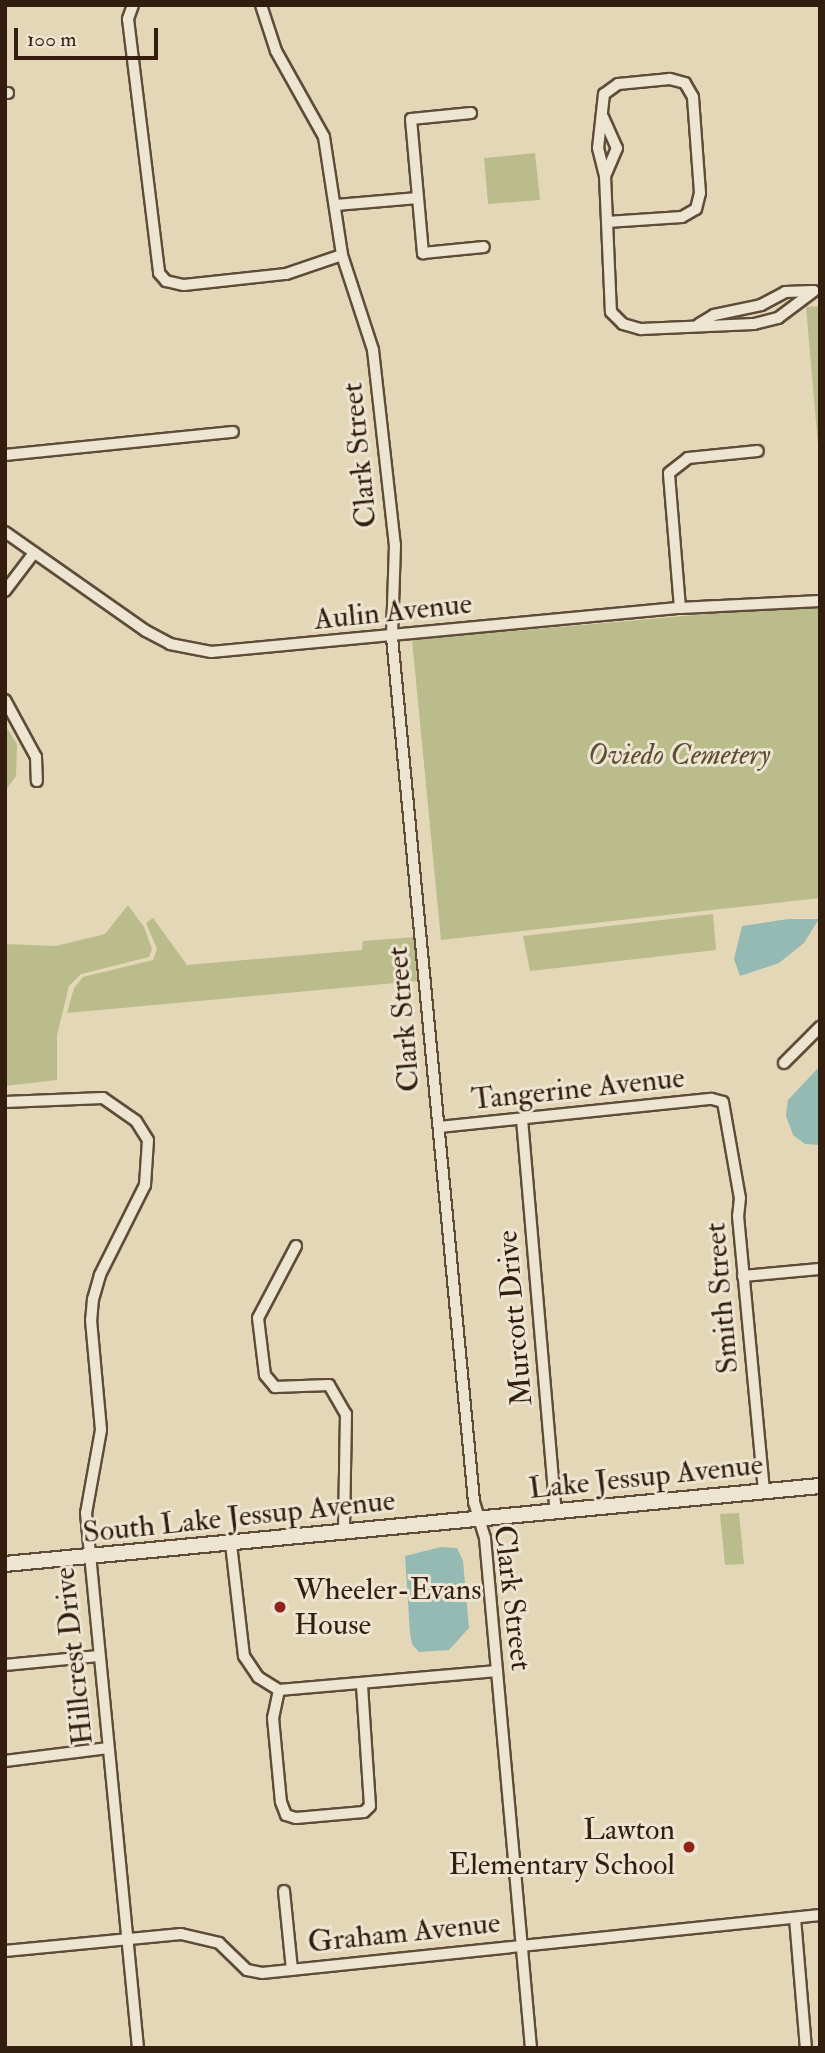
<!DOCTYPE html>
<html>
<head>
<meta charset="utf-8">
<style>
	body { margin:0 }
	#map { position:relative; width:825px; height:2053px; overflow:hidden; background:#e4d7b8; font-family:"IM FELL Double Pica",serif }
	div>[style] { position:absolute }
	.green>* { inset:0; background:#babd8b }
	.water>* { inset:0; background:#95b9b3 }
	.roads { filter:drop-shadow(2px 0 #5e4c38) drop-shadow(-2px 0 #5e4c38) drop-shadow(0 2px #5e4c38) drop-shadow(0 -2px #5e4c38) }
	.street>* { height:10px; margin:-5px; padding:0 5px; transform-origin:5px; border-radius:5px; background:#ede5d1 }
	.secondary>* { height:14px; margin:-7px; padding:0 7px; transform-origin:7px; border-radius:7px; background:#ede5d1 }
	.dots>* { width:19px; height:19px; translate:-50% -50%; box-sizing:border-box; border:4px solid #ede5d1; border-radius:50% }
	span { translate:-50% -50%; white-space:nowrap; text-align:center; line-height:1.15; -webkit-text-stroke:6px #ede5d1; paint-order:stroke }
	.street-label { font-size:30px; color:#321d0e }
	.park-label { font-size:30px; color:#5b4d34; font-style:italic }
	.poi-label { font-size:30px; color:#321d0e }
	.left { translate:0 -50%; text-align:left }
	.right { translate:-100% -50%; text-align:right }
	.frame { position:absolute; inset:0; border:7px solid #321d0e; pointer-events:none }
	.scale { position:absolute; left:14px; top:28px; width:144px; height:32px; box-sizing:border-box; border:4px solid #321d0e; border-top:0; padding-left:9px; font-size:21px; line-height:24px; white-space:nowrap; color:#321d0e; -webkit-text-stroke:5px #ede5d1; paint-order:stroke }
</style>
</head>
<body>
<div id="map">
	<div class="green">
		<i style="clip-path:polygon(535px 153px,540px 200px,488px 204px,484px 158px)"></i>
		<i style="clip-path:polygon(820px 306px,820px 468px,806px 307px)"></i>
		<i style="clip-path:polygon(820px 604px,820px 898px,441px 940px,412px 640px)"></i>
		<i style="clip-path:polygon(5px 725px,17px 744px,16px 776px,5px 791px)"></i>
		<i style="clip-path:polygon(128px 905px,144px 927px,152px 949px,149px 957px,81px 974px,69px 986px,57px 1035px,57px 1080px,5px 1086px,5px 944px,56px 946px,105px 934px)"></i>
		<i style="clip-path:polygon(713px 914px,716px 950px,530px 971px,523px 936px)"></i>
		<i style="clip-path:polygon(153px 918px,187px 965px,362px 950px,363px 941px,415px 937px,417px 981px,67px 1013px,74px 988px,83px 977px,153px 960px,157px 949px,146px 923px)"></i>
		<i style="clip-path:polygon(739px 1513px,744px 1564px,725px 1565px,720px 1514px)"></i>
	</div>
	<div class="water">
		<i style="clip-path:polygon(788px 919px,819px 919px,804px 943px,779px 963px,740px 976px,734px 959px,742px 926px)"></i>
		<i style="clip-path:polygon(820px 1066px,820px 1145px,805px 1144px,793px 1135px,786px 1116px,788px 1100px)"></i>
		<i style="clip-path:polygon(441px 1547px,457px 1548px,463px 1561px,469px 1628px,449px 1650px,419px 1652px,412px 1644px,410px 1633px,405px 1556px)"></i>
	</div>
	<div class="roads">
		<div class="street">
			<i style="left:133px;top:5px;width:15px;rotate:110deg"></i>
			<i style="left:128px;top:19px;width:256px;rotate:83deg"></i>
			<i style="left:159px;top:273px;width:11px;rotate:49deg"></i>
			<i style="left:166px;top:281px;width:18px;rotate:13deg"></i>
			<i style="left:184px;top:285px;width:103px;rotate:-6.2deg"></i>
			<i style="left:286px;top:274px;width:59px;rotate:-18.7deg"></i>
			<i style="left:261px;top:5px;width:48px;rotate:71.9deg"></i>
			<i style="left:276px;top:51px;width:98px;rotate:60.8deg"></i>
			<i style="left:324px;top:137px;width:119px;rotate:81.3deg"></i>
			<i style="left:342px;top:255px;width:100px;rotate:71.9deg"></i>
			<i style="left:373px;top:350px;width:196px;rotate:83.6deg"></i>
			<i style="left:395px;top:545px;width:92px;rotate:91.9deg"></i>
			<i style="left:392px;top:637px;width:869px;rotate:84.58deg"></i>
			<i style="left:474px;top:1502px;width:38px;rotate:73deg"></i>
			<i style="left:485px;top:1538px;width:512px;rotate:84.85deg"></i>
			<i style="left:5px;top:93px;width:3px"></i>
			<i style="left:471px;top:113px;width:60px;rotate:174.3deg"></i>
			<i style="left:411px;top:119px;width:135px;rotate:84.9deg"></i>
			<i style="left:423px;top:253px;width:61px;rotate:-5.6deg"></i>
			<i style="left:603px;top:117px;width:34px;rotate:66deg"></i>
			<i style="left:617px;top:148px;width:30px;rotate:113deg"></i>
			<i style="left:336px;top:205px;width:82px;rotate:-4.9deg"></i>
			<i style="left:607px;top:222px;width:75px;rotate:-3.8deg"></i>
			<i style="left:682px;top:217px;width:16px;rotate:-30deg"></i>
			<i style="left:696px;top:209px;width:16px;rotate:-76deg"></i>
			<i style="left:700px;top:193px;width:96px;rotate:-94.2deg"></i>
			<i style="left:693px;top:97px;width:16px;rotate:-120deg"></i>
			<i style="left:685px;top:83px;width:16px;rotate:-165deg"></i>
			<i style="left:670px;top:79px;width:52px;rotate:174.5deg"></i>
			<i style="left:618px;top:84px;width:17px;rotate:144deg"></i>
			<i style="left:604px;top:94px;width:54px;rotate:96.3deg"></i>
			<i style="left:598px;top:148px;width:29px;rotate:76deg"></i>
			<i style="left:605px;top:176px;width:136px;rotate:87.5deg"></i>
			<i style="left:611px;top:312px;width:17px;rotate:45deg"></i>
			<i style="left:623px;top:324px;width:19px;rotate:16deg"></i>
			<i style="left:641px;top:329px;width:113px;rotate:-2.5deg"></i>
			<i style="left:754px;top:324px;width:25px;rotate:-14deg"></i>
			<i style="left:778px;top:318px;width:45px;rotate:-36.9deg"></i>
			<i style="left:699px;top:324px;width:17px;rotate:-31deg"></i>
			<i style="left:714px;top:315px;width:48px;rotate:-12deg"></i>
			<i style="left:761px;top:305px;width:27px;rotate:-28deg"></i>
			<i style="left:785px;top:292px;width:27px;rotate:-2deg"></i>
			<i style="left:5px;top:455px;width:229px;rotate:-5.8deg"></i>
			<i style="left:5px;top:532px;width:172px;rotate:35.1deg"></i>
			<i style="left:146px;top:631px;width:27px;rotate:28deg"></i>
			<i style="left:170px;top:644px;width:42px;rotate:11deg"></i>
			<i style="left:211px;top:652px;width:471px;rotate:-5.4deg"></i>
			<i style="left:680px;top:608px;width:140px;rotate:-2.9deg"></i>
			<i style="left:5px;top:591px;width:48px;rotate:-52.7deg"></i>
			<i style="left:680px;top:608px;width:135px;rotate:-94.7deg"></i>
			<i style="left:669px;top:473px;width:24px;rotate:-38deg"></i>
			<i style="left:688px;top:458px;width:70px;rotate:-5.7deg"></i>
			<i style="left:5px;top:700px;width:65px;rotate:61.5deg"></i>
			<i style="left:36px;top:757px;width:24px;rotate:88deg"></i>
			<i style="left:784px;top:1063px;width:51px;rotate:-45deg"></i>
			<i style="left:5px;top:1102px;width:98px;rotate:-2.3deg"></i>
			<i style="left:103px;top:1098px;width:40px;rotate:34.9deg"></i>
			<i style="left:136px;top:1121px;width:22px;rotate:58deg"></i>
			<i style="left:148px;top:1140px;width:45px;rotate:93.8deg"></i>
			<i style="left:145px;top:1185px;width:101px;rotate:116.6deg"></i>
			<i style="left:100px;top:1275px;width:25px;rotate:106deg"></i>
			<i style="left:93px;top:1299px;width:21px;rotate:95deg"></i>
			<i style="left:91px;top:1320px;width:110px;rotate:84.8deg"></i>
			<i style="left:101px;top:1430px;width:84px;rotate:100.2deg"></i>
			<i style="left:86px;top:1513px;width:538px;rotate:84.45deg"></i>
			<i style="left:522px;top:1119px;width:394px;rotate:85.1deg"></i>
			<i style="left:439px;top:1127px;width:274px;rotate:-5.9deg"></i>
			<i style="left:712px;top:1099px;width:11px;rotate:15deg"></i>
			<i style="left:723px;top:1102px;width:97px;rotate:80deg"></i>
			<i style="left:740px;top:1198px;width:18px;rotate:96deg"></i>
			<i style="left:738px;top:1216px;width:277px;rotate:84.6deg"></i>
			<i style="left:296px;top:1246px;width:81px;rotate:117.8deg"></i>
			<i style="left:258px;top:1318px;width:57px;rotate:83deg"></i>
			<i style="left:265px;top:1375px;width:16px;rotate:50deg"></i>
			<i style="left:275px;top:1387px;width:54px;rotate:-2.1deg"></i>
			<i style="left:329px;top:1385px;width:34px;rotate:60deg"></i>
			<i style="left:346px;top:1414px;width:119px;rotate:91deg"></i>
			<i style="left:743px;top:1276px;width:77px;rotate:-5.2deg"></i>
			<i style="left:231px;top:1544px;width:113px;rotate:83.4deg"></i>
			<i style="left:244px;top:1656px;width:25px;rotate:56deg"></i>
			<i style="left:258px;top:1677px;width:25px;rotate:32deg"></i>
			<i style="left:279px;top:1690px;width:219px;rotate:-5deg"></i>
			<i style="left:5px;top:1665px;width:94px;rotate:-5.5deg"></i>
			<i style="left:279px;top:1690px;width:29px;rotate:102deg"></i>
			<i style="left:273px;top:1718px;width:84px;rotate:84.6deg"></i>
			<i style="left:281px;top:1802px;width:14px;rotate:69deg"></i>
			<i style="left:286px;top:1815px;width:10px;rotate:17deg"></i>
			<i style="left:296px;top:1818px;width:68px;rotate:-5deg"></i>
			<i style="left:364px;top:1812px;width:8px;rotate:-45deg"></i>
			<i style="left:370px;top:1806px;width:121px;rotate:-93.8deg"></i>
			<i style="left:5px;top:1761px;width:104px;rotate:-7.2deg"></i>
			<i style="left:284px;top:1891px;width:79px;rotate:84.2deg"></i>
			<i style="left:795px;top:1918px;width:130px;rotate:85.2deg"></i>
			<i style="left:5px;top:1951px;width:177px;rotate:-5.5deg"></i>
			<i style="left:181px;top:1934px;width:39px;rotate:13deg"></i>
			<i style="left:219px;top:1943px;width:39px;rotate:44deg"></i>
			<i style="left:247px;top:1970px;width:15px;rotate:11deg"></i>
			<i style="left:262px;top:1973px;width:561px;rotate:-5.93deg"></i>
		</div>
		<div class="secondary">
			<i style="left:5px;top:1564px;width:819px;rotate:-5.47deg"></i>
		</div>
	</div>
	<div class="dots">
		<i style="left:280px;top:1607px;background:#8f2418"></i>
		<i style="left:689px;top:1847px;background:#8f2418"></i>
	</div>
	<div class="street-label">
		<span style="left:360px;top:455px;rotate:-96deg">Clark Street</span>
		<span style="left:393px;top:612px;rotate:-6deg">Aulin Avenue</span>
		<span style="left:404px;top:1019px;rotate:-95deg">Clark Street</span>
		<span style="left:578px;top:1089px;rotate:-6deg">Tangerine Avenue</span>
		<span style="left:722px;top:1298px;rotate:-95deg">Smith Street</span>
		<span style="left:515px;top:1318px;rotate:-95deg">Murcott Drive</span>
		<span style="left:646px;top:1477px;rotate:-6deg">Lake Jessup Avenue</span>
		<span style="left:239px;top:1517px;rotate:-6deg">South Lake Jessup Avenue</span>
		<span style="left:512px;top:1598px;rotate:83deg">Clark Street</span>
		<span style="left:74px;top:1656px;rotate:-96deg">Hillcrest Drive</span>
		<span style="left:404px;top:1933px;rotate:-6deg">Graham Avenue</span>
	</div>
	<div class="park-label">
		<span style="left:679px;top:755px">Oviedo Cemetery</span>
	</div>
	<div class="poi-label">
		<span class="left" style="left:294px;top:1607px">Wheeler-Evans<br>House</span>
		<span class="right" style="left:675px;top:1847px">Lawton<br>Elementary School</span>
	</div>
	<div class="frame"></div>
	<div class="scale">100 m</div>
</div>
</body>
</html>
